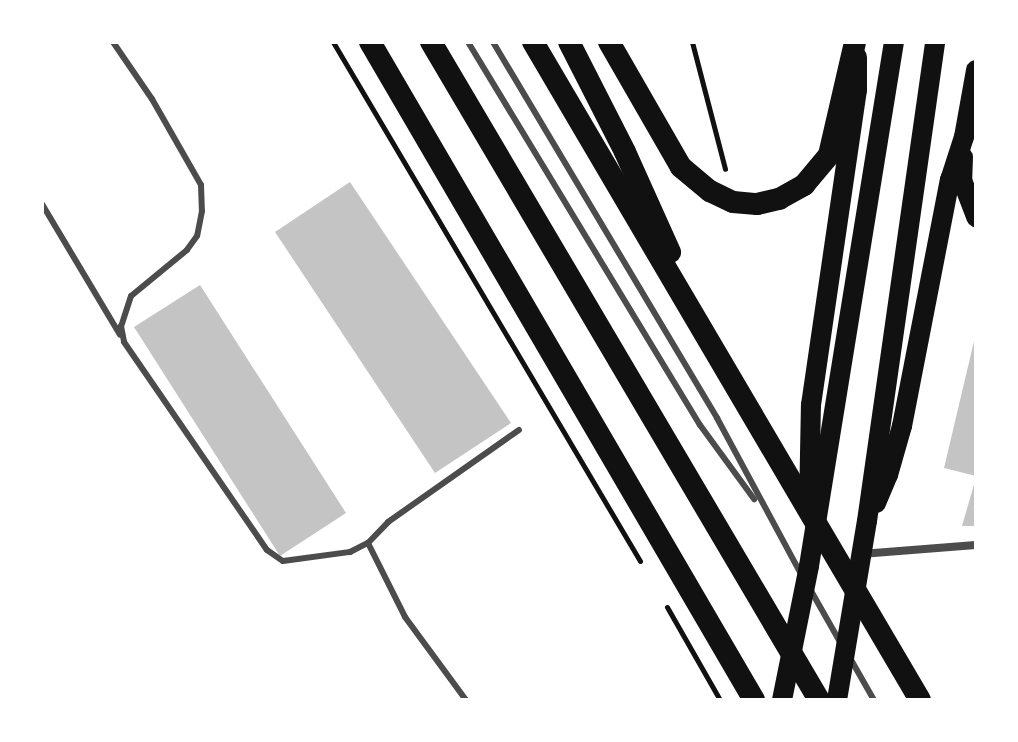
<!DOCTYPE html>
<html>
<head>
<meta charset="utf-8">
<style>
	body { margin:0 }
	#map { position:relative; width:1018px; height:742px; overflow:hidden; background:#fff; font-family:"Libre Baskerville",serif }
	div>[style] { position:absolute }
	.building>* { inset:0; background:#c4c4c4 }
	.path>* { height:5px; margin:-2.5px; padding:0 2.5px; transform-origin:2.5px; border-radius:2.5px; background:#111 }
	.service>* { height:6px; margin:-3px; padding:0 3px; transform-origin:3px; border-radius:3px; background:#4c4c4c }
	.minor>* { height:8px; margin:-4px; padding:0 4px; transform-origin:4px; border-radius:4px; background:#4c4c4c }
	.primary>* { height:20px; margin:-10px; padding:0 10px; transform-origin:10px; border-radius:10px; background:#111 }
	.trunk>* { height:22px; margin:-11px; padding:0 11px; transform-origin:11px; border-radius:11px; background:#111 }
	span { translate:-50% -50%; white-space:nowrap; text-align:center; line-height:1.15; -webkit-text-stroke:6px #fff; paint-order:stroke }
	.frame { position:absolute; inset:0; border:44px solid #fff; pointer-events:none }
</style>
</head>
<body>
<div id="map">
	<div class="building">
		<i style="clip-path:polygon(350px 182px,511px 423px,435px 473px,275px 232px)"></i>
		<i style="clip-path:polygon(200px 285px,346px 513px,280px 556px,134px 327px)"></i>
		<i style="clip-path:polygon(975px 337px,976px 337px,976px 476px,944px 468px)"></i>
		<i style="clip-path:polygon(975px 481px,976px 526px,962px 526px)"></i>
	</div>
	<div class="path">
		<i style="left:333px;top:42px;width:603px;rotate:59.39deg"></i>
		<i style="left:692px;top:42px;width:131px;rotate:75.4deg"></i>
		<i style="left:667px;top:607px;width:107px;rotate:60.3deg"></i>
	</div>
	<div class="service">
		<i style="left:113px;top:42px;width:69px;rotate:55.6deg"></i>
		<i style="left:152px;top:99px;width:99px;rotate:60.3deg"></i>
		<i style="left:201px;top:185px;width:26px;rotate:88deg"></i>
		<i style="left:202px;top:211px;width:25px;rotate:101deg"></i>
		<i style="left:197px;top:236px;width:17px;rotate:126deg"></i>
		<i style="left:187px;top:250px;width:72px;rotate:140.6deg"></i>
		<i style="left:131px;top:296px;width:32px;rotate:108deg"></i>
		<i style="left:121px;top:326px;width:16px;rotate:79deg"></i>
		<i style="left:124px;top:342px;width:252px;rotate:55.5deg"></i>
		<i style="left:267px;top:550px;width:19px;rotate:35deg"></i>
		<i style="left:283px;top:561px;width:68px;rotate:-7.7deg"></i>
		<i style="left:350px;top:552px;width:20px;rotate:-27deg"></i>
		<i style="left:368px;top:543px;width:29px;rotate:-46deg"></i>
		<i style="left:388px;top:522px;width:160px;rotate:-35.1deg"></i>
		<i style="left:468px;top:42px;width:448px;rotate:58.8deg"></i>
		<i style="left:700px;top:425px;width:92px;rotate:53.9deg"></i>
		<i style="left:493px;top:42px;width:438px;rotate:59.2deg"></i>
		<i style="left:717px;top:418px;width:179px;rotate:61.7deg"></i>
		<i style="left:42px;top:204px;width:152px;rotate:59.2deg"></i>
		<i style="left:368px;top:543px;width:83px;rotate:63.4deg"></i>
		<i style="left:405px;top:617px;width:103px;rotate:53.7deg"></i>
		<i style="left:810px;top:589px;width:61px;rotate:60.5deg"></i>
		<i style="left:850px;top:658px;width:48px;rotate:60.3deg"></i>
	</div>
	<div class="minor">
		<i style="left:861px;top:554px;width:115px;rotate:-4.5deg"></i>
	</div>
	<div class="primary">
		<i style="left:963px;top:157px;width:23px;rotate:92deg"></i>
		<i style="left:962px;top:180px;width:40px;rotate:69deg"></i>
		<i style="left:876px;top:503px;width:30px;rotate:-67deg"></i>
		<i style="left:888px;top:475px;width:51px;rotate:-74.1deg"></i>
		<i style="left:902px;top:426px;width:251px;rotate:-79deg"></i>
		<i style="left:950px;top:180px;width:45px;rotate:-72deg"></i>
		<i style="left:964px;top:137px;width:68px;rotate:-79.8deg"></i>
		<i style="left:809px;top:506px;width:101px;rotate:-88.9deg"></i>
		<i style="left:811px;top:405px;width:318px;rotate:-81.7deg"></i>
		<i style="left:857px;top:90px;width:33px;rotate:-90deg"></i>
		<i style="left:782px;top:700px;width:137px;rotate:-78.6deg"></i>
		<i style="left:809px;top:566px;width:531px;rotate:-80.79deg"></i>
		<i style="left:837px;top:700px;width:181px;rotate:-80.5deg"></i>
		<i style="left:867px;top:521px;width:484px;rotate:-81.9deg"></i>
	</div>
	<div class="trunk">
		<i style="left:370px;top:42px;width:762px;rotate:59.73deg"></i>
		<i style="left:431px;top:42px;width:764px;rotate:59.47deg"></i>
		<i style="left:533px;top:42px;width:763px;rotate:59.54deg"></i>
		<i style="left:569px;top:42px;width:123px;rotate:63deg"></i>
		<i style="left:625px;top:152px;width:110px;rotate:65.8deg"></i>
		<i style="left:609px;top:42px;width:144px;rotate:60.1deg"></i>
		<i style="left:681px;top:167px;width:38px;rotate:40deg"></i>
		<i style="left:710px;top:191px;width:25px;rotate:26deg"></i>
		<i style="left:733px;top:202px;width:24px;rotate:5deg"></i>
		<i style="left:757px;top:204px;width:23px;rotate:-13deg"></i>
		<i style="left:779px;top:199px;width:29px;rotate:-29deg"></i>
		<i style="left:804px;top:185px;width:39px;rotate:-50deg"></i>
		<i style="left:829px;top:155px;width:116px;rotate:-77deg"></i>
	</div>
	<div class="frame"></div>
</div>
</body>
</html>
